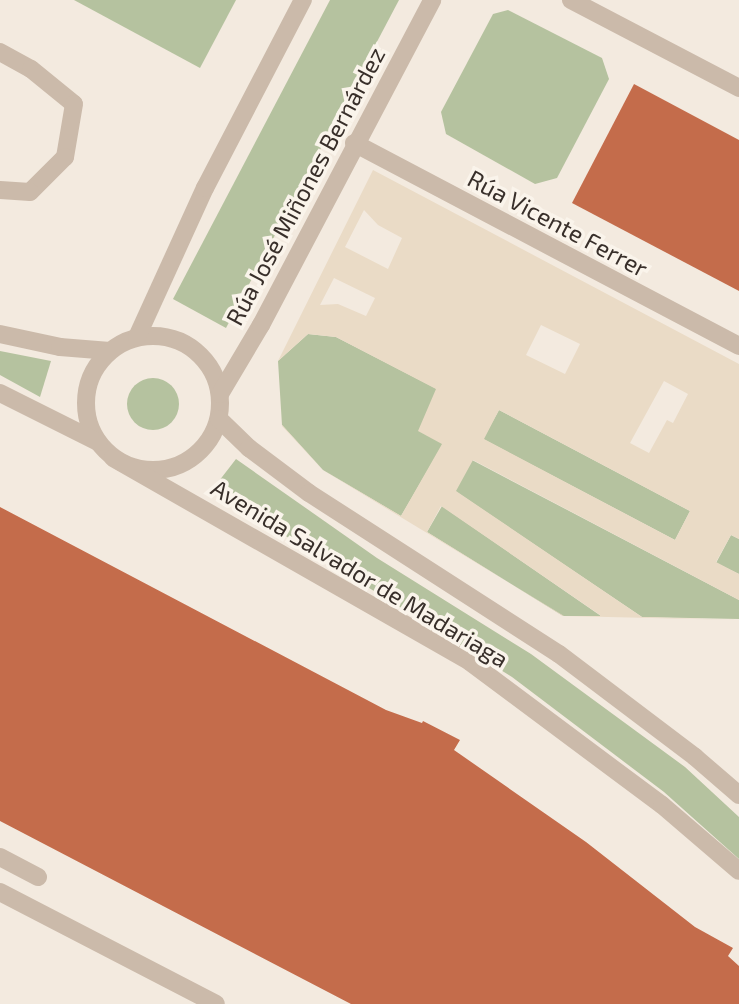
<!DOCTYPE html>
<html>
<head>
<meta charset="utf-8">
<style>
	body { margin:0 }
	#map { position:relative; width:739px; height:1004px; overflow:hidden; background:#f3eadf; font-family:"Exo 2",sans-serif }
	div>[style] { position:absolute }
	.green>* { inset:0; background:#b5c29f }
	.round { border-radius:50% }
	.plaza>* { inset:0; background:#eadbc6 }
	.building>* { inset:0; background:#c46c4b }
	.minor>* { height:18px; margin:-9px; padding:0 9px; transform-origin:9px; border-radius:9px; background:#cbbaaa }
	.minor>.ring { margin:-9px; padding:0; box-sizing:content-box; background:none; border:18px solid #cbbaaa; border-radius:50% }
	span { translate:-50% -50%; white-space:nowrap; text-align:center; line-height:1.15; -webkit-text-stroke:7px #faf4eb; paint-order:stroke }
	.street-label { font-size:24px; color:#382f2a }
</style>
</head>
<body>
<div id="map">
	<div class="green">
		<i style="clip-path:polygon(74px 0,236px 0,200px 68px)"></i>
		<i style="clip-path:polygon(330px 0,399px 0,226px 328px,173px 299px)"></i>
		<i style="clip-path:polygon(508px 10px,602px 58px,609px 79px,557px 178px,535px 184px,446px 134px,441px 112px,493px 14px)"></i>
		<i style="clip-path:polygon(308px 334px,336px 337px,437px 389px,443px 444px,401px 516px,323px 470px,282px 425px,278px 361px)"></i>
		<i style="clip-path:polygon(0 351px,51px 361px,40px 397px,0 375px)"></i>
		<i class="round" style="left:127px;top:378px;width:52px;height:52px"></i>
		<i style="clip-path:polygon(499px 410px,690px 511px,675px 540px,483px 439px)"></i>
		<i style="clip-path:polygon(236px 459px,377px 558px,531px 654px,685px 767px,739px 817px,739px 859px,664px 792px,512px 677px,212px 490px)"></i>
		<i style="clip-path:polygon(472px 460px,739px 600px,739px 619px,642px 617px,455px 491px)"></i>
		<i style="clip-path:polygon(442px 506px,601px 616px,563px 616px,427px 532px)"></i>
		<i style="clip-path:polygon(731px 535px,739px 539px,739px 574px,716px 563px)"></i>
	</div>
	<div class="plaza">
		<i style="clip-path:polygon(evenodd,373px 170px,739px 364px,739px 539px,731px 535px,716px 562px,739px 574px,739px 600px,473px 460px,456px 491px,642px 617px,739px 620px,564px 616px,323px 470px,282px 426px,278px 361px,373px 170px,364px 210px,378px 225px,402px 238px,388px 269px,345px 247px,364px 210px,373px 170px,334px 278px,375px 298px,366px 316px,338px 304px,320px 305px,334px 278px,373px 170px,541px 325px,580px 344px,565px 374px,526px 355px,541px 325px,373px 170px,308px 334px,336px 337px,436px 389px,418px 431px,442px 444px,401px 516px,323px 470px,282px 425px,278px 361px,308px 334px,373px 170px,664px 381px,688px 394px,673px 423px,667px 420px,649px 453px,630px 443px,664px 381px,373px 170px,499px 410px,690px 511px,675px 540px,484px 439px,499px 410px,373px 170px,441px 506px,600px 615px,600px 616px,563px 616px,427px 532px,441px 506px)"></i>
	</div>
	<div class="building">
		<i style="clip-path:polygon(634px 84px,739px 140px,739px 291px,572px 203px)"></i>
		<i style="clip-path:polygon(0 507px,386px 710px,422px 723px,423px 721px,460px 740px,454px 750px,586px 842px,695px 927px,733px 948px,728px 956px,739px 966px,739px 1004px,351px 1004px,0 821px)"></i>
	</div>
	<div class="minor">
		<i style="left:571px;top:0;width:190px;rotate:27.6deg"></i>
		<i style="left:0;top:52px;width:35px;rotate:29deg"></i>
		<i style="left:31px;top:69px;width:55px;rotate:39.1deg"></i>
		<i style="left:74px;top:104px;width:54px;rotate:99.6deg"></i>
		<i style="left:65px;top:157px;width:49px;rotate:135deg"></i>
		<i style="left:30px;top:192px;width:30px;rotate:-176deg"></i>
		<i style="left:354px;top:143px;width:435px;rotate:27.8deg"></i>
		<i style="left:0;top:334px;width:61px;rotate:12.2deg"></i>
		<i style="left:60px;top:347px;width:50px;rotate:4.6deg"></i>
		<i class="ring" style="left:86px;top:336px;width:116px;height:116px"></i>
		<i style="left:137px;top:337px;width:164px;rotate:-65.5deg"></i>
		<i style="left:205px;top:188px;width:212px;rotate:-62.5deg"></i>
		<i style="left:0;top:393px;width:110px;rotate:26.6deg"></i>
		<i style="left:220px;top:394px;width:80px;rotate:-59.3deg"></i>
		<i style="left:261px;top:325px;width:367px;rotate:-62.2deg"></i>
		<i style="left:219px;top:419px;width:42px;rotate:44deg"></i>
		<i style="left:249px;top:448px;width:75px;rotate:36.9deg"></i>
		<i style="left:309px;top:493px;width:297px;rotate:32.8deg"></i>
		<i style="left:559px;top:654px;width:171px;rotate:37.1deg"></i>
		<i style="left:695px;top:757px;width:58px;rotate:40.8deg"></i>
		<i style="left:113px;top:458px;width:411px;rotate:29.7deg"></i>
		<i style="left:470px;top:662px;width:239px;rotate:36.7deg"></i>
		<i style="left:662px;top:805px;width:101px;rotate:40.6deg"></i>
		<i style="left:0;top:857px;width:43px;rotate:27.8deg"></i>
		<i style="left:0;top:892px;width:243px;rotate:27.4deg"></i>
	</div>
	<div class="street-label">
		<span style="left:305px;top:186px;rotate:-62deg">Rúa José Miñones Bernárdez</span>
		<span style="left:558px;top:223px;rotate:28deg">Rúa Vicente Ferrer</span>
		<span style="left:360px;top:573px;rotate:31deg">Avenida Salvador de Madariaga</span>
	</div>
</div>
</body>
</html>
